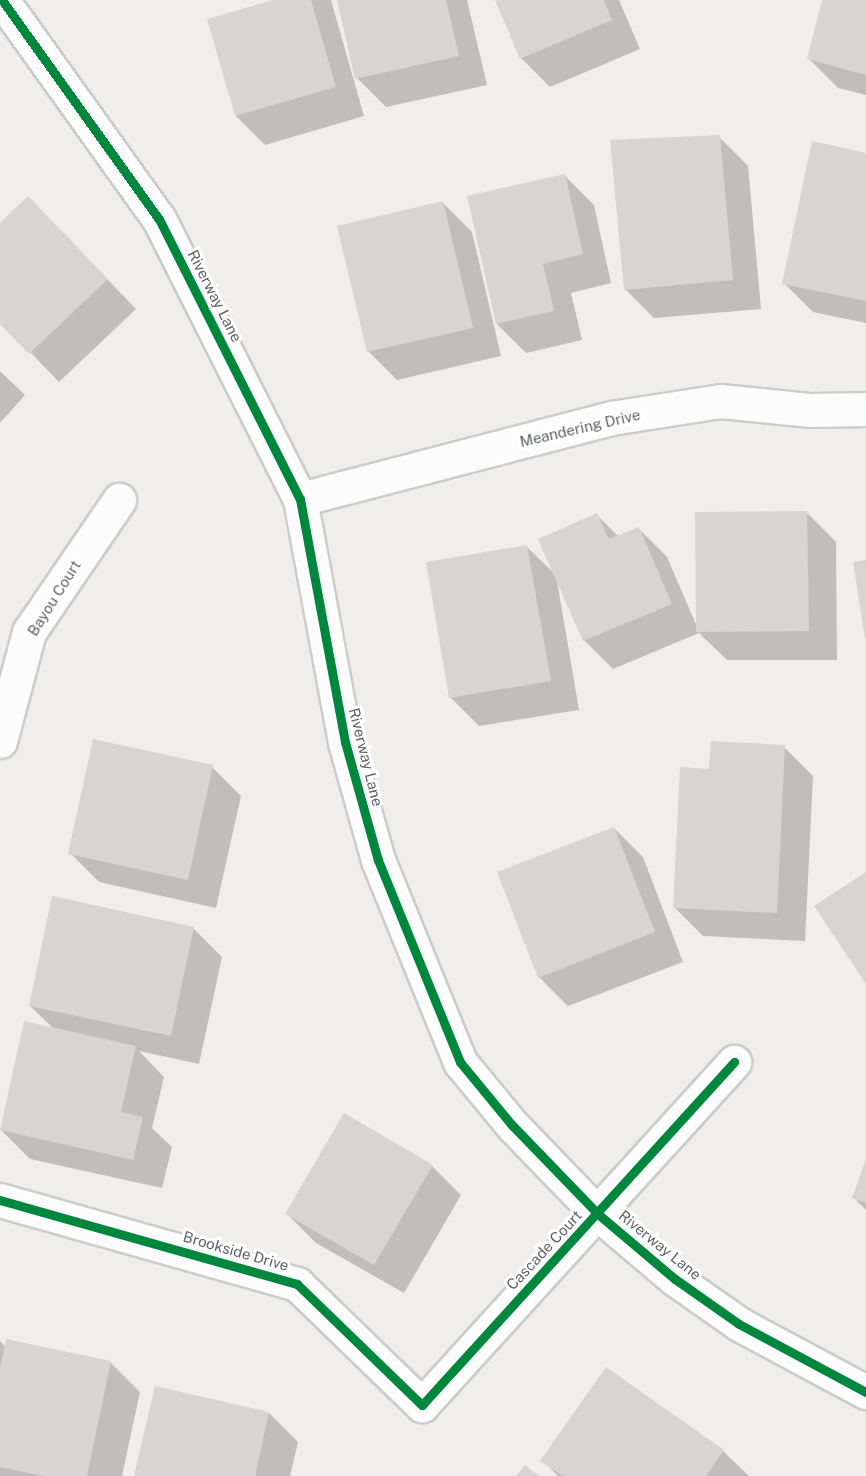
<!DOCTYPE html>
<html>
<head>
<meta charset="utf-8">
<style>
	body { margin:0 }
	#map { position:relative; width:866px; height:1476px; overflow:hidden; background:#efeeea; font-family:"Public Sans",sans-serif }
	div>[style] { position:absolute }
	.shadow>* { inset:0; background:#0003 }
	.building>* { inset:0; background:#d6d5d3 }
	.roads { filter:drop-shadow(2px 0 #cbcccc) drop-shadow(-2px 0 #cbcccc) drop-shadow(0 2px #cbcccc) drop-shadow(0 -2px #cbcccc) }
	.street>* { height:33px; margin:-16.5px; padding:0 16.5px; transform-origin:16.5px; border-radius:16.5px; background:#fdfcfc }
	.cycleway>* { height:9px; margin:-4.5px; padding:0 4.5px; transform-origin:4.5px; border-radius:4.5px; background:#00873e }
	span { translate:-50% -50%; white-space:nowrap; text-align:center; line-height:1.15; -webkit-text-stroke:6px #fff; paint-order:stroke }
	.street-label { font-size:15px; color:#5f6368 }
</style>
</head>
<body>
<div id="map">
	<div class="shadow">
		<i style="clip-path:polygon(274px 0,331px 0,364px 116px,265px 145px,236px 116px)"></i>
		<i style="clip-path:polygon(338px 0,467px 0,487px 85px,386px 107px,357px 78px)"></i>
		<i style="clip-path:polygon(496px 0,619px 0,640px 49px,550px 87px,521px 58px)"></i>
		<i style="clip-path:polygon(824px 0,866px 0,866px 95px,838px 88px,809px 59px)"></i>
		<i style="clip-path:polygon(719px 137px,748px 166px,761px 309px,654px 318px,625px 289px)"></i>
		<i style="clip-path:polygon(866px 154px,866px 323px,813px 312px,784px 283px)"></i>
		<i style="clip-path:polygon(565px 176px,594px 205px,611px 283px,571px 293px,582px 340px,526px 353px,497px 324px,469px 197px)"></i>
		<i style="clip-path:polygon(443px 203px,472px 232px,501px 356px,397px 380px,368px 351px)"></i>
		<i style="clip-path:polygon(0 226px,57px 227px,136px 309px,59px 382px,0 321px)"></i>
		<i style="clip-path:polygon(0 371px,25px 395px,0 423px)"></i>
		<i style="clip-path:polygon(807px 513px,836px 542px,837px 660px,727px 660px,699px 633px,613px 669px,584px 640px,557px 581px,579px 710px,479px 726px,450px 697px,527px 547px,556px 575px,597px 515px,619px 537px,638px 528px,667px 557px,698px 629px)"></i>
		<i style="clip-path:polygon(784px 747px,813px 776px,805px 941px,703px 936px,674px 907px,710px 770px)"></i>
		<i style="clip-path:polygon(212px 767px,241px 796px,216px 908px,99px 882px,70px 853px)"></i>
		<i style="clip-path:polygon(614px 828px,643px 857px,683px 962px,568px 1006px,539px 977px)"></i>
		<i style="clip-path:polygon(193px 928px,222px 957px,199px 1064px,139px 1051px,164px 1077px,152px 1128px,172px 1147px,162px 1188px,30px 1159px,1px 1130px,54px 1029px,30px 1006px)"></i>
		<i style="clip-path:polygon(866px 1162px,866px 1210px,853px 1197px)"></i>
		<i style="clip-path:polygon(432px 1166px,461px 1195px,404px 1293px,316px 1243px,287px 1214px)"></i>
		<i style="clip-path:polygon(0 1341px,6px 1347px,7px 1341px,111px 1363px,140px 1392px,122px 1476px,0 1476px)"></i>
		<i style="clip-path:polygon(269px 1413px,298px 1442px,290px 1476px,136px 1476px)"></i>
		<i style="clip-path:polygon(723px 1451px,749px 1476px,558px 1476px,542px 1460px)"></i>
	</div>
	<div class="building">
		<i style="clip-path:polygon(273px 0,311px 0,336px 87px,235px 116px,207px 19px)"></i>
		<i style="clip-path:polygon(337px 0,446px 0,459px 56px,355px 79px)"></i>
		<i style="clip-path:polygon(495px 0,604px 0,612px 20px,520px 59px)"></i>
		<i style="clip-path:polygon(822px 0,866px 0,866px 75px,807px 59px)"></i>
		<i style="clip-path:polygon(720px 135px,733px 280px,624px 290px,610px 140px)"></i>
		<i style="clip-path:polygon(812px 141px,866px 153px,866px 301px,782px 284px)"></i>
		<i style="clip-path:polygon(565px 174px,583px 254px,543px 264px,554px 311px,496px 324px,467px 196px)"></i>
		<i style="clip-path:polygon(28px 196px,108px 279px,29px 354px,0 324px,0 223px)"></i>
		<i style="clip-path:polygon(443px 201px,473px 328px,367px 352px,337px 226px)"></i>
		<i style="clip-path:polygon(807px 511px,809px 631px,696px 632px,695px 512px)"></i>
		<i style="clip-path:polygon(597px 513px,609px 539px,639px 527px,672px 604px,583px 641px,538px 539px)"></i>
		<i style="clip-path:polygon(527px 545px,551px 681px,449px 698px,426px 562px)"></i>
		<i style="clip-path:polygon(866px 560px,866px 639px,865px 639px,853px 562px)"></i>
		<i style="clip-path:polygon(93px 739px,213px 765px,188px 880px,68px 854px)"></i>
		<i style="clip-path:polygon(711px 741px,785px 745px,777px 913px,673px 908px,680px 767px,709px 769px)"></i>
		<i style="clip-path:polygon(614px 827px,655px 932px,538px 978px,497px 872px)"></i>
		<i style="clip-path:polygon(866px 872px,866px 984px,814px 906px)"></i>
		<i style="clip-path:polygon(52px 896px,194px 927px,171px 1036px,29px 1006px)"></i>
		<i style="clip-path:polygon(24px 1021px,136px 1046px,121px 1112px,143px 1117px,133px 1160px,0 1130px)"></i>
		<i style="clip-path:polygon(344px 1113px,433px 1165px,374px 1265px,285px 1214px)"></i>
		<i style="clip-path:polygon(866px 1159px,866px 1203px,852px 1198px)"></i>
		<i style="clip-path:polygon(6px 1339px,111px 1361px,87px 1476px,44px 1476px,0 1467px,0 1369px)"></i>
		<i style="clip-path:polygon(606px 1367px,724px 1450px,706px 1476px,563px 1476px,540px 1461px)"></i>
		<i style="clip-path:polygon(155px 1386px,269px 1412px,255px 1476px,134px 1476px)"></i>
		<i style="clip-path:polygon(525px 1465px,539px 1476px,516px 1476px)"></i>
	</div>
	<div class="roads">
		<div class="street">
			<i style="left:2px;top:0;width:269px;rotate:54.4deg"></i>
			<i style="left:159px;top:219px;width:313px;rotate:63.3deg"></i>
			<i style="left:300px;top:499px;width:247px;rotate:79.5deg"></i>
			<i style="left:345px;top:742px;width:123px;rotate:74.4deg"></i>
			<i style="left:378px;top:860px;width:218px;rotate:67.9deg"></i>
			<i style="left:460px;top:1062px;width:82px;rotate:50.5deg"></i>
			<i style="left:512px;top:1125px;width:124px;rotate:46deg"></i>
			<i style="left:598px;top:1214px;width:101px;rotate:40.2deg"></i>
			<i style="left:675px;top:1279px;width:78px;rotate:35.1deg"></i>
			<i style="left:739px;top:1324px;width:144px;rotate:28.2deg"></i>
			<i style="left:300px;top:499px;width:321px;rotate:-14.6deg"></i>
			<i style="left:611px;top:418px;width:111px;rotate:-8.8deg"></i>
			<i style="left:721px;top:401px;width:88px;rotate:5.8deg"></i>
			<i style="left:809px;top:410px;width:57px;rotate:-1deg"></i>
			<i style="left:0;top:741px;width:113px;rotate:-75.1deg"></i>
			<i style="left:29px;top:632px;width:160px;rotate:-55.7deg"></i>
			<i style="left:0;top:1200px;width:309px;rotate:15.8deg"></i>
			<i style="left:297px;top:1284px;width:174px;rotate:44.1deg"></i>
			<i style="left:422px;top:1405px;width:464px;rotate:-47.7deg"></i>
		</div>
	</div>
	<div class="cycleway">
		<i style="left:2px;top:0;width:269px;rotate:54.4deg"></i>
		<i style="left:159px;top:219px;width:313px;rotate:63.3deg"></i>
		<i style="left:300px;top:499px;width:247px;rotate:79.5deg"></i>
		<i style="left:345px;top:742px;width:123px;rotate:74.4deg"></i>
		<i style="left:378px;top:860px;width:218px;rotate:67.9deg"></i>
		<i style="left:460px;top:1062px;width:82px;rotate:50.5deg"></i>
		<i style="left:512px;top:1125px;width:124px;rotate:46deg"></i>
		<i style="left:598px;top:1214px;width:101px;rotate:40.2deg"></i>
		<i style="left:675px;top:1279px;width:78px;rotate:35.1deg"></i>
		<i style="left:739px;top:1324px;width:144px;rotate:28.2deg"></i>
		<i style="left:0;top:1200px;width:309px;rotate:15.8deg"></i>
		<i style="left:297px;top:1284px;width:174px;rotate:44.1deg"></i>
		<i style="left:422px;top:1405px;width:464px;rotate:-47.7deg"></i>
	</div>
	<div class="street-label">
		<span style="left:215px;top:296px;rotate:63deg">Riverway Lane</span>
		<span style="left:580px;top:428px;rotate:-13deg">Meandering Drive</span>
		<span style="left:54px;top:598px;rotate:-58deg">Bayou Court</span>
		<span style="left:366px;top:757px;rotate:76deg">Riverway Lane</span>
		<span style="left:660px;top:1245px;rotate:39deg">Riverway Lane</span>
		<span style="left:544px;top:1250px;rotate:-47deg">Cascade Court</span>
		<span style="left:236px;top:1251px;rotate:16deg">Brookside Drive</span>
	</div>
</div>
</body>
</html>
